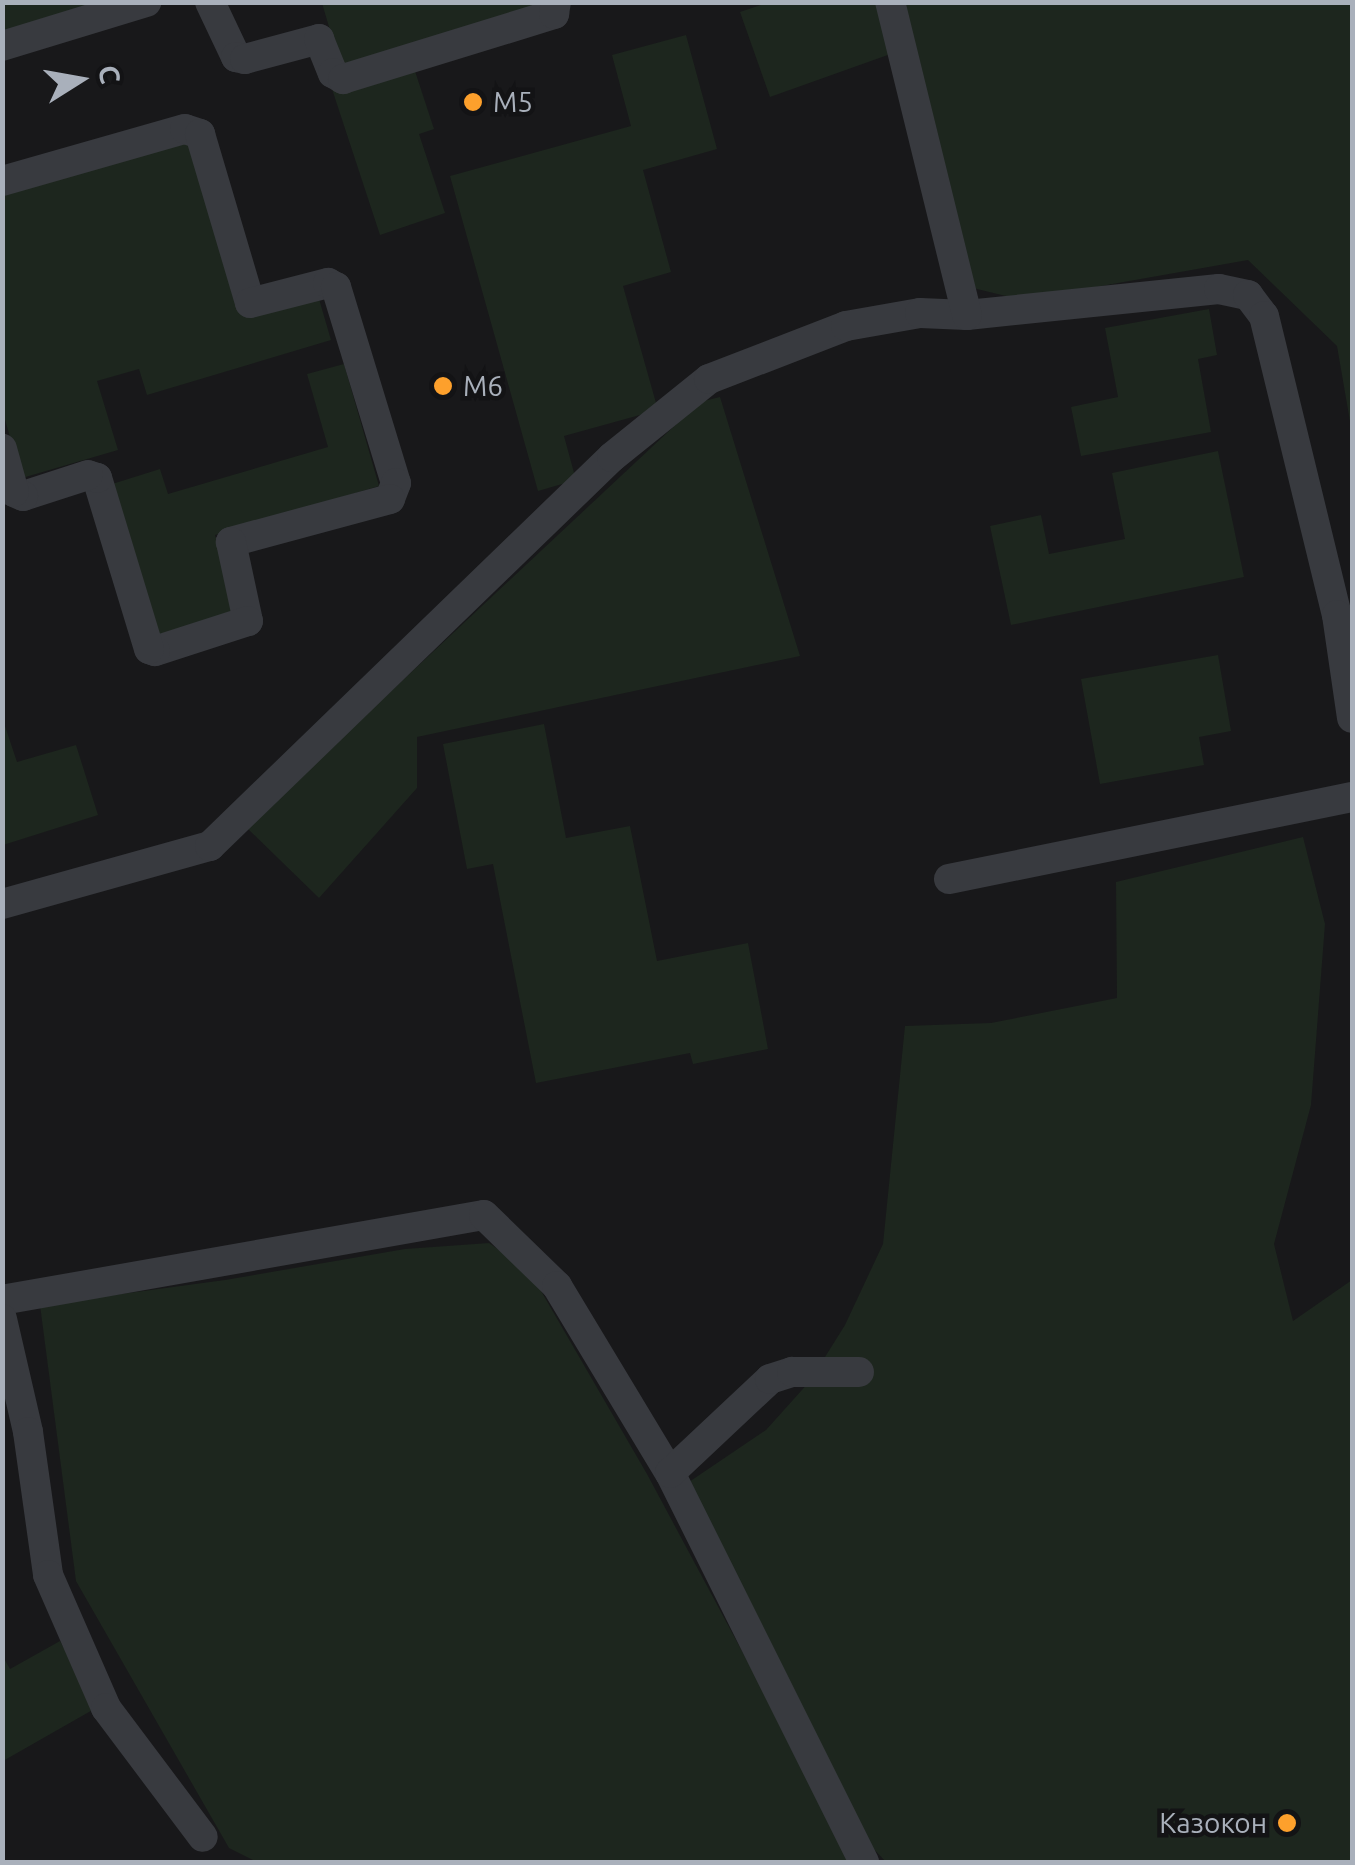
<!DOCTYPE html>
<html>
<head>
<meta charset="utf-8">
<style>
	body { margin:0 }
	#map { position:relative; width:1355px; height:1865px; overflow:hidden; background:#18181a; font-family:Ubuntu,sans-serif }
	div>[style] { position:absolute }
	.green>* { inset:0; background:#1d261e }
	.lane>* { height:30px; margin:-15px; padding:0 15px; transform-origin:15px; border-radius:15px; background:#383a3f }
	.dots>* { width:28px; height:28px; translate:-50% -50%; box-sizing:border-box; border:5px solid #131315; border-radius:50% }
	span { translate:-50% -50%; white-space:nowrap; text-align:center; line-height:1.15; -webkit-text-stroke:9px #131315; paint-order:stroke }
	.poi-label { font-size:28px; color:#a9b0bb }
	.left { translate:0 -50%; text-align:left }
	.right { translate:-100% -50%; text-align:right }
	.frame { position:absolute; inset:0; border:5px solid #a9b0bb; pointer-events:none }
	.north { position:absolute; left:30px; top:30px; width:100px; height:100px; -webkit-text-stroke:8px #131315; paint-order:stroke; rotate:79deg; font-size:28px; font-weight:700; line-height:40px; text-align:center; color:#a9b0bb }
	.north::after { content:''; display:block; margin:auto; width:35px; height:45px; background:#a9b0bb; clip-path:polygon(50% 0,100% 100%,50% 72%,0 100%) }
</style>
</head>
<body>
<div id="map">
	<div class="green">
		<i style="clip-path:polygon(552px 2px,341px 68px,322px 3px)"></i>
		<i style="clip-path:polygon(3px 3px,123px 3px,3px 41px)"></i>
		<i style="clip-path:polygon(767px 3px,882px 3px,899px 51px,770px 97px,740px 12px)"></i>
		<i style="clip-path:polygon(899px 3px,1352px 3px,1352px 433px,1337px 346px,1248px 260px,1022px 300px,969px 287px)"></i>
		<i style="clip-path:polygon(686px 35px,717px 149px,643px 170px,671px 272px,623px 286px,658px 410px,564px 436px,576px 480px,538px 491px,450px 176px,631px 126px,612px 55px)"></i>
		<i style="clip-path:polygon(411px 59px,434px 129px,419px 134px,445px 213px,380px 235px,331px 86px)"></i>
		<i style="clip-path:polygon(188px 137px,240px 314px,317px 292px,331px 340px,147px 395px,139px 369px,97px 381px,118px 450px,22px 478px,3px 413px,3px 192px)"></i>
		<i style="clip-path:polygon(1209px 309px,1217px 355px,1198px 359px,1211px 432px,1081px 456px,1071px 407px,1118px 397px,1105px 328px)"></i>
		<i style="clip-path:polygon(344px 364px,379px 486px,215px 535px,238px 615px,154px 639px,109px 485px,160px 469px,168px 494px,328px 447px,307px 374px)"></i>
		<i style="clip-path:polygon(720px 397px,800px 656px,417px 737px,417px 788px,319px 898px,246px 827px,700px 402px)"></i>
		<i style="clip-path:polygon(1218px 451px,1244px 577px,1011px 625px,990px 526px,1041px 515px,1049px 554px,1125px 539px,1112px 473px)"></i>
		<i style="clip-path:polygon(1218px 655px,1231px 731px,1199px 737px,1204px 765px,1100px 784px,1081px 679px)"></i>
		<i style="clip-path:polygon(2px 717px,17px 762px,76px 745px,98px 815px,3px 845px)"></i>
		<i style="clip-path:polygon(544px 724px,566px 838px,630px 826px,657px 961px,748px 943px,768px 1049px,693px 1064px,690px 1053px,536px 1083px,493px 864px,467px 869px,443px 744px)"></i>
		<i style="clip-path:polygon(1303px 837px,1325px 924px,1311px 1105px,1274px 1244px,1293px 1321px,1352px 1280px,1352px 1862px,886px 1862px,869px 1844px,689px 1482px,766px 1430px,810px 1381px,845px 1325px,883px 1244px,905px 1026px,991px 1023px,1117px 998px,1116px 882px)"></i>
		<i style="clip-path:polygon(489px 1243px,530px 1272px,647px 1474px,855px 1862px,257px 1862px,229px 1848px,76px 1581px,40px 1305px,225px 1280px,405px 1249px)"></i>
		<i style="clip-path:polygon(60px 1641px,96px 1708px,3px 1761px,2px 1655px,10px 1669px)"></i>
	</div>
	<div class="lane">
		<i style="left:210px;top:2px;width:61px;rotate:64.7deg"></i>
		<i style="left:236px;top:57px;width:9px;rotate:13deg"></i>
		<i style="left:245px;top:59px;width:77px;rotate:-15.1deg"></i>
		<i style="left:319px;top:39px;width:37px;rotate:68deg"></i>
		<i style="left:333px;top:73px;width:12px;rotate:31deg"></i>
		<i style="left:343px;top:79px;width:221px;rotate:-17.1deg"></i>
		<i style="left:554px;top:14px;width:12px;rotate:-81deg"></i>
		<i style="left:2px;top:46px;width:151px;rotate:-17deg"></i>
		<i style="left:2px;top:181px;width:190px;rotate:-15.9deg"></i>
		<i style="left:185px;top:129px;width:16px;rotate:18deg"></i>
		<i style="left:200px;top:134px;width:176px;rotate:73.5deg"></i>
		<i style="left:250px;top:303px;width:81px;rotate:-14.4deg"></i>
		<i style="left:328px;top:283px;width:9px;rotate:27deg"></i>
		<i style="left:336px;top:287px;width:205px;rotate:73deg"></i>
		<i style="left:396px;top:483px;width:17px;rotate:111deg"></i>
		<i style="left:390px;top:499px;width:165px;rotate:164.9deg"></i>
		<i style="left:231px;top:542px;width:81px;rotate:77.9deg"></i>
		<i style="left:248px;top:621px;width:98px;rotate:162.1deg"></i>
		<i style="left:155px;top:651px;width:6px;rotate:-162deg"></i>
		<i style="left:149px;top:649px;width:179px;rotate:-106.9deg"></i>
		<i style="left:97px;top:478px;width:9px;rotate:-162deg"></i>
		<i style="left:88px;top:475px;width:68px;rotate:162.1deg"></i>
		<i style="left:23px;top:496px;width:10px;rotate:-156deg"></i>
		<i style="left:14px;top:492px;width:45px;rotate:-105.6deg"></i>
		<i style="left:967px;top:315px;width:253px;rotate:-5.9deg"></i>
		<i style="left:1219px;top:289px;width:30px;rotate:12deg"></i>
		<i style="left:1248px;top:295px;width:26px;rotate:53deg"></i>
		<i style="left:1264px;top:316px;width:308px;rotate:76.3deg"></i>
		<i style="left:1337px;top:615px;width:104px;rotate:81.7deg"></i>
		<i style="left:949px;top:879px;width:411px;rotate:-11.5deg"></i>
		<i style="left:2px;top:904px;width:216px;rotate:-15.6deg"></i>
		<i style="left:210px;top:846px;width:559px;rotate:-44.06deg"></i>
		<i style="left:612px;top:457px;width:124px;rotate:-38.8deg"></i>
		<i style="left:709px;top:379px;width:147px;rotate:-21.1deg"></i>
		<i style="left:846px;top:326px;width:75px;rotate:-10deg"></i>
		<i style="left:920px;top:313px;width:47px;rotate:2.4deg"></i>
		<i style="left:967px;top:315px;width:322px;rotate:-103.8deg"></i>
		<i style="left:2px;top:1300px;width:489px;rotate:-10deg"></i>
		<i style="left:484px;top:1215px;width:102px;rotate:44.2deg"></i>
		<i style="left:557px;top:1286px;width:218px;rotate:58.9deg"></i>
		<i style="left:670px;top:1473px;width:435px;rotate:63.5deg"></i>
		<i style="left:2px;top:1319px;width:116px;rotate:77deg"></i>
		<i style="left:28px;top:1432px;width:144px;rotate:82deg"></i>
		<i style="left:48px;top:1575px;width:145px;rotate:66.4deg"></i>
		<i style="left:106px;top:1708px;width:161px;rotate:53.1deg"></i>
		<i style="left:670px;top:1473px;width:137px;rotate:-43.2deg"></i>
		<i style="left:770px;top:1379px;width:23px;rotate:-18deg"></i>
		<i style="left:792px;top:1372px;width:67px"></i>
	</div>
	<div class="dots">
		<i style="left:473px;top:102px;background:#fda02c"></i>
		<i style="left:443px;top:386px;background:#fda02c"></i>
		<i style="left:1287px;top:1823px;background:#fda02c"></i>
	</div>
	<div class="poi-label">
		<span class="left" style="left:493px;top:102px">М5</span>
		<span class="left" style="left:463px;top:386px">М6</span>
		<span class="right" style="left:1267px;top:1823px">Казокон</span>
	</div>
	<div class="frame"></div>
	<div class="north">С</div>
</div>
</body>
</html>
